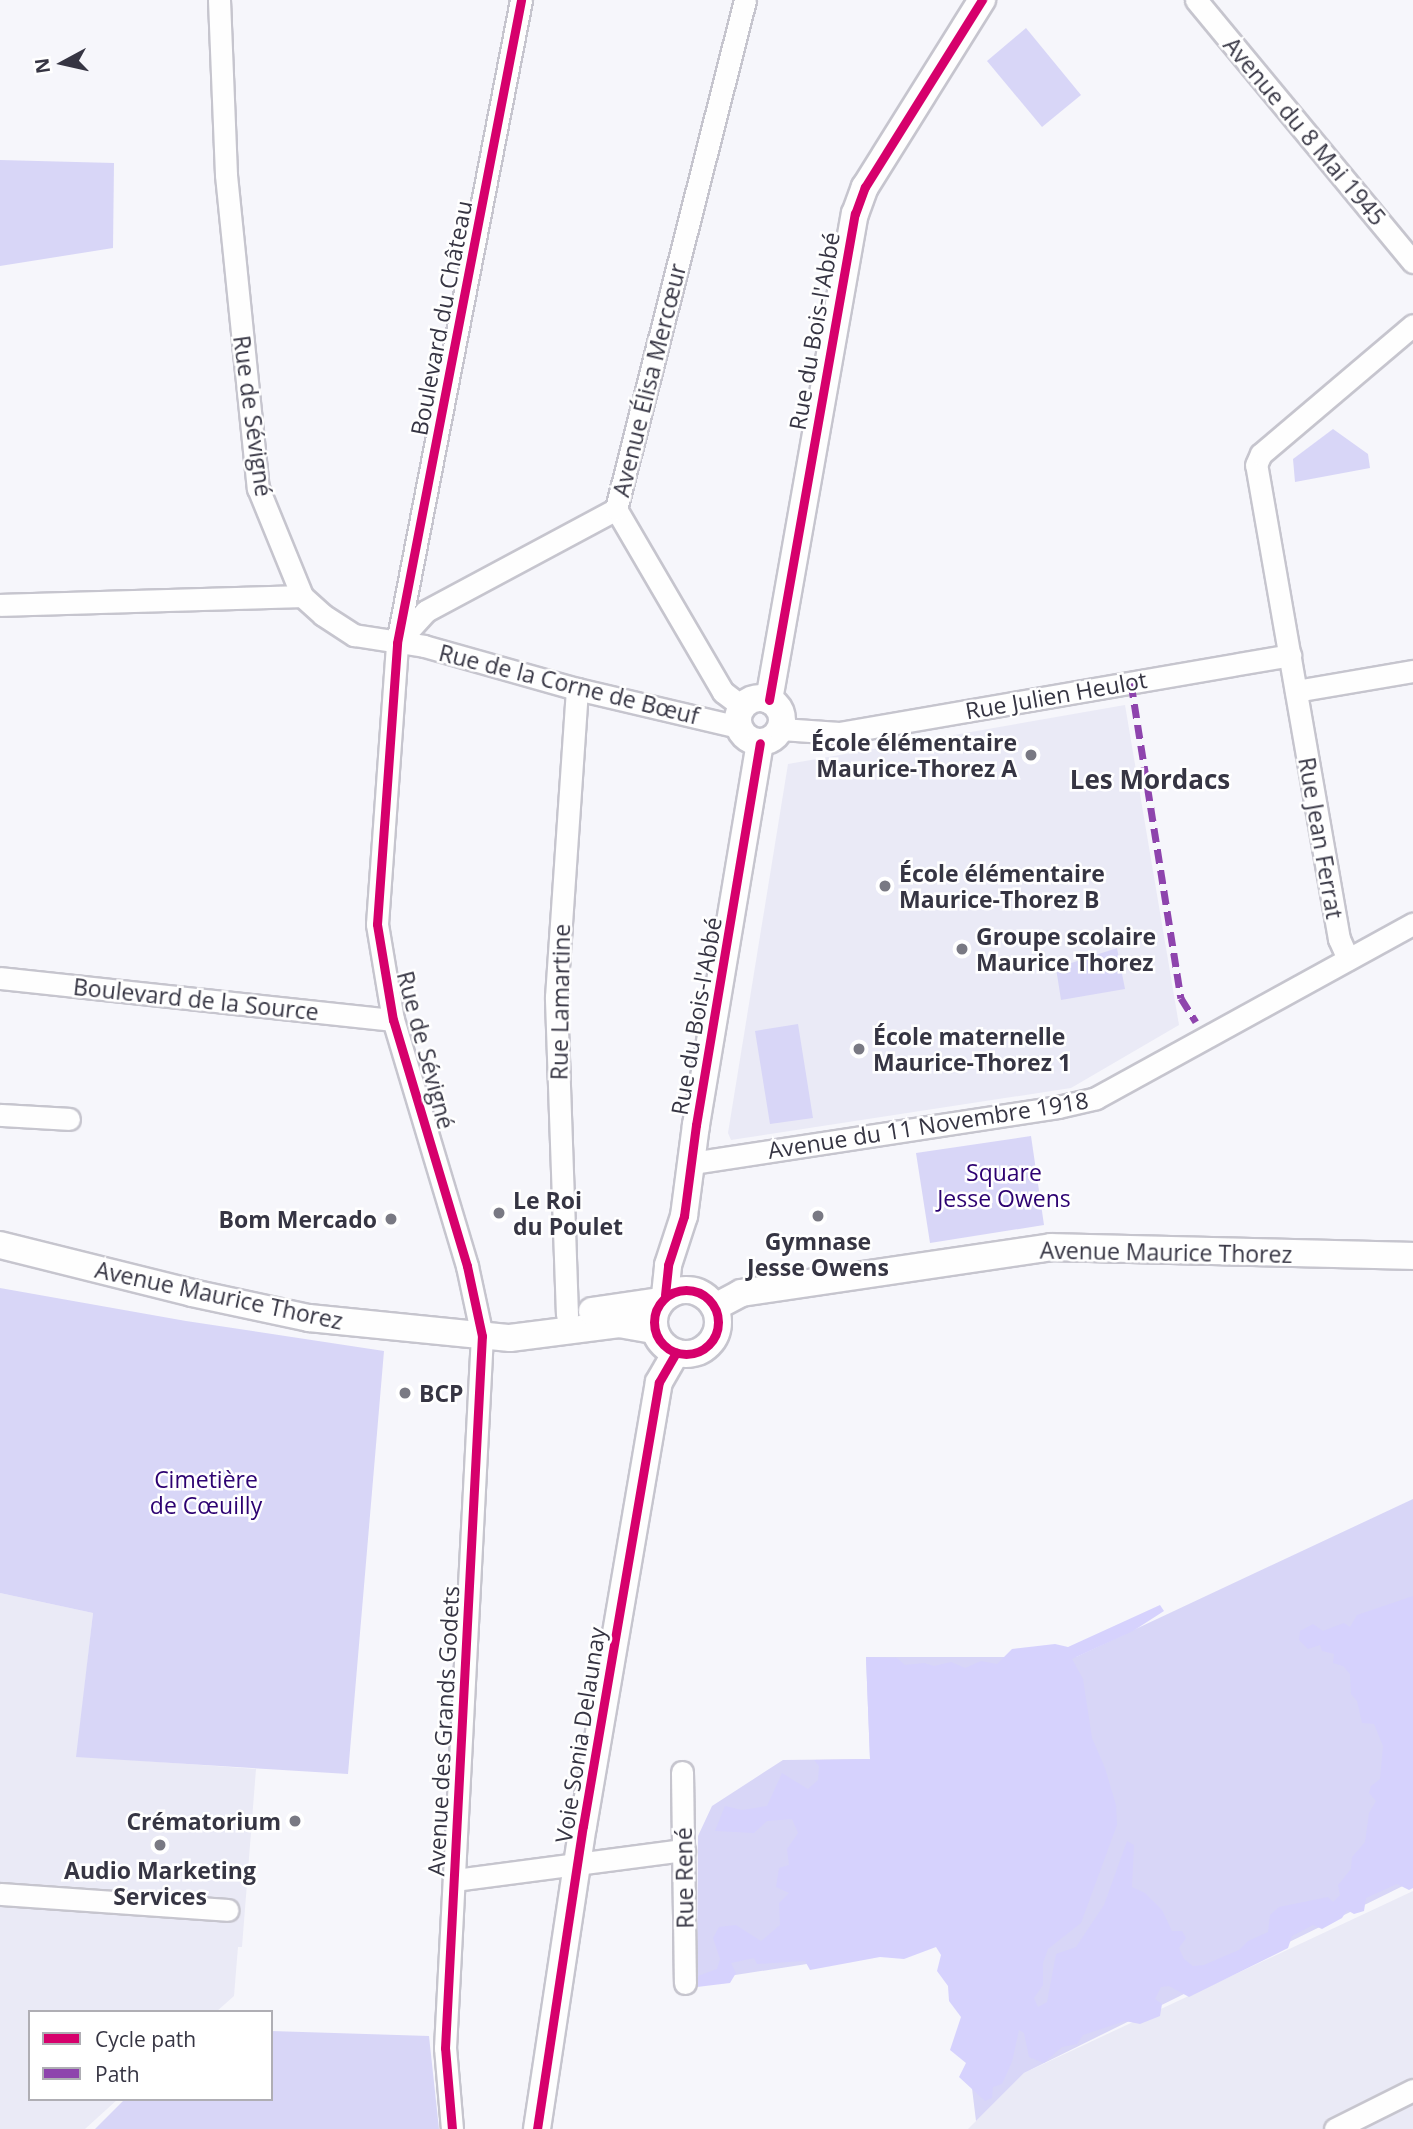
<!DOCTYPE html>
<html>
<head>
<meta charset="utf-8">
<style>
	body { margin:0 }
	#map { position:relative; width:1413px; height:2129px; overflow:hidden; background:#f6f6fb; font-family:"Open Sans",sans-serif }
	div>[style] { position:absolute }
	.built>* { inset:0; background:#eaeaf6 }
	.green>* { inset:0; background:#d8d6f7 }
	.forest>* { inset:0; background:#d6d2fd }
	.roads { filter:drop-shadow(2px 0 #c6c5ce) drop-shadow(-2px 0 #c6c5ce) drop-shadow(0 2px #c6c5ce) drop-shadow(0 -2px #c6c5ce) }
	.minor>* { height:21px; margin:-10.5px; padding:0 10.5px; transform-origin:10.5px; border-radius:10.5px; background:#fefefe }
	.major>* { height:26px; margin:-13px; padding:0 13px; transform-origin:13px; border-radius:13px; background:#fefefe }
	.major>.ring { margin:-13px; padding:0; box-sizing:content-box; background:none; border:26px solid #fefefe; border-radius:50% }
	.quiet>* { height:7px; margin-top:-3.5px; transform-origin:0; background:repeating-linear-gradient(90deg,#8e44ad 0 14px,transparent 0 21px) }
	.cycleway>* { height:9px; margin:-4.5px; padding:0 4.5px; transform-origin:4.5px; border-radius:4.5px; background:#d6006c }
	.cycleway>.ring { margin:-4.5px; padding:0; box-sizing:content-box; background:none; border:9px solid #d6006c; border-radius:50% }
	.dots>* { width:19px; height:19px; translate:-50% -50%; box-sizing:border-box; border:4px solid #fff; border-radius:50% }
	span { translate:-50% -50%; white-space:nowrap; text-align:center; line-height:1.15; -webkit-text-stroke:5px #fff; paint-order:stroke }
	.street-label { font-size:23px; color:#363543 }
	.poi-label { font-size:23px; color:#363543; font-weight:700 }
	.right { translate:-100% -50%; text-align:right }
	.left { translate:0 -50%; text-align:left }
	.park-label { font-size:23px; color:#2c0171 }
	.quarter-label { font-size:26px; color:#363543; font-weight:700 }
	.legend { position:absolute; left:28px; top:2010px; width:245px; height:91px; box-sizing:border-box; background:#fff; border:2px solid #afaeb4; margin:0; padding:9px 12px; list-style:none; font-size:21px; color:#363543 }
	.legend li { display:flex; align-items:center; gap:14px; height:35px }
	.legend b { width:35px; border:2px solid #afaeb4 }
	.north { position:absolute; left:28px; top:28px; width:70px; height:70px; -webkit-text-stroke:5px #fff; paint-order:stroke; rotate:262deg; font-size:19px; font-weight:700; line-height:28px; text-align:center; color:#363543 }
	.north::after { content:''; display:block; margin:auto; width:24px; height:32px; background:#363543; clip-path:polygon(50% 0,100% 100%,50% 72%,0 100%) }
</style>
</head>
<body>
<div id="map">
	<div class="built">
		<i style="clip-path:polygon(1125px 705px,1179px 1025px,1071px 1088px,731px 1140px,728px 1133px,788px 764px)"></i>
		<i style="clip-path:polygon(0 1593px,93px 1613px,77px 1756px,256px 1769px,242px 1947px,238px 1947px,234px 1996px,216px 2012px,30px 2012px,30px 2099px,118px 2099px,85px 2129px,0 2129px)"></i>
		<i style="clip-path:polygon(1413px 1891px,1413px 2129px,968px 2129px,1024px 2073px)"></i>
	</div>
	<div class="green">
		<i style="clip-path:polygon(1026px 28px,1081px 95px,1042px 127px,987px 61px)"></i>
		<i style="clip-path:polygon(0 160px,114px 163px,113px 248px,0 266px)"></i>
		<i style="clip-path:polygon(1333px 429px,1368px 454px,1370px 468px,1295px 482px,1293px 459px)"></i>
		<i style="clip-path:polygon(1117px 948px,1125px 989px,1061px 1000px,1056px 968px)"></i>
		<i style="clip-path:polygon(798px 1024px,813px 1118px,770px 1124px,755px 1031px)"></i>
		<i style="clip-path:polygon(1031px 1136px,1044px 1225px,930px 1243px,916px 1153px)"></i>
		<i style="clip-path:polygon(0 1288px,186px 1321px,384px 1351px,348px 1774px,76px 1757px,93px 1613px,0 1593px)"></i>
		<i style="clip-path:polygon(1413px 1499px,1413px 1881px,1024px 2073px,976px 2121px,954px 1941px,697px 1981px,698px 1836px,712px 1806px,783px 1760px,870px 1759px,866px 1657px,1076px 1657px)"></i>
		<i style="clip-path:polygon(271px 2031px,429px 2036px,439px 2129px,95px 2129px,125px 2099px,271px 2099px)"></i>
	</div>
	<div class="forest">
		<i style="clip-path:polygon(1413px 1596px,1413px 1888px,1409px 1890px,1397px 1884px,1366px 1898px,1364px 1911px,1354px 1914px,1347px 1910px,1342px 1918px,1322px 1929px,1313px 1925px,1292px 1936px,1288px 1948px,1189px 1997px,1169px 1986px,1161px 1987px,1155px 1999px,1162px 2004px,1160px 2016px,1140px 2024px,1125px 2021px,1083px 2035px,1077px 2044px,1062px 2047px,1044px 2063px,1029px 2057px,1024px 2033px,1019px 2030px,1012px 2062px,1002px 2084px,993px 2087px,992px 2098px,985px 2101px,959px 2077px,966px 2063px,950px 2050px,961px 2017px,949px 2001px,948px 1986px,937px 1971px,941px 1955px,936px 1947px,904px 1959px,880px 1957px,810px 1970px,805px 1961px,757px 1964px,754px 1958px,731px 1963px,736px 1973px,730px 1983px,697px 1987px,695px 1977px,717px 1969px,720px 1959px,713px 1938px,719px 1927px,736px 1925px,761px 1941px,780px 1925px,779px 1903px,789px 1893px,776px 1887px,779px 1868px,789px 1865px,787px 1849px,798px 1833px,792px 1819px,767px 1821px,754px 1833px,715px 1831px,725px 1806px,742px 1810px,767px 1806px,782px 1773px,808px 1789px,818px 1780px,819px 1766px,814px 1760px,870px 1759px,866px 1657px,897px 1658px,905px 1665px,924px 1663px,934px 1666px,951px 1662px,965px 1668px,981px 1661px,997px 1664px,1012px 1649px,1055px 1644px,1068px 1647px,1160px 1605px,1164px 1611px,1133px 1631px,1072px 1659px,1083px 1679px,1092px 1738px,1105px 1768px,1116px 1805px,1117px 1825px,1081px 1923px,1048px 1949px,1043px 1963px,1043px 1985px,1034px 1998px,1038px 2007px,1047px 2002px,1056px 1954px,1076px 1947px,1104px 1905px,1127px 1841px,1134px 1845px,1132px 1887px,1145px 1893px,1162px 1910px,1172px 1931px,1182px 1931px,1186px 1938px,1179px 1948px,1184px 1959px,1193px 1966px,1204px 1965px,1239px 1950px,1248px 1941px,1268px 1932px,1270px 1915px,1279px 1907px,1328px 1897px,1333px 1902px,1340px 1895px,1338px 1885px,1351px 1869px,1352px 1857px,1365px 1842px,1369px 1813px,1376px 1801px,1369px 1793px,1371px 1786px,1380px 1779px,1383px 1746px,1374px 1724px,1362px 1723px,1357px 1701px,1351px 1694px,1350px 1674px,1343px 1666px,1333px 1663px,1334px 1654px,1322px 1651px,1320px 1645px,1308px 1649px,1299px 1640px,1300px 1631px,1313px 1624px,1323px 1631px,1344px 1623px,1350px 1627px,1357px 1615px)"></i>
	</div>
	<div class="roads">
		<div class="minor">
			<i style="left:219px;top:0;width:175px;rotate:87.7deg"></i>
			<i style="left:226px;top:175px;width:315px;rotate:84.2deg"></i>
			<i style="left:258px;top:488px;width:117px;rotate:67.8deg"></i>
			<i style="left:302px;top:596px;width:28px;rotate:42deg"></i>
			<i style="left:323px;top:615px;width:37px;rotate:33deg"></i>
			<i style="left:354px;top:635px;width:71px;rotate:8.9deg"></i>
			<i style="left:424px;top:646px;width:159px;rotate:15.7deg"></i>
			<i style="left:577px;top:689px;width:166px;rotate:13.2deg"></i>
			<i style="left:1196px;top:0;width:340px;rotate:50.4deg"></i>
			<i style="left:616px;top:509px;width:212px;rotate:59.7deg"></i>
			<i style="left:723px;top:692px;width:25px;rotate:37deg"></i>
			<i style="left:0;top:605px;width:302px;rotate:-1.7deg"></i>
			<i style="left:397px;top:643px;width:43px;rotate:-47.8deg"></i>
			<i style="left:426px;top:611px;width:216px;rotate:-28.2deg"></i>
			<i style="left:616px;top:509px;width:525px;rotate:-75.78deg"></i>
			<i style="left:1296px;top:691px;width:119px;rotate:-9.7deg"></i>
			<i style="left:781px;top:729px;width:58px;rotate:3.9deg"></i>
			<i style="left:839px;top:733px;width:458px;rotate:-9.8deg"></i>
			<i style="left:1348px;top:959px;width:22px;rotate:-114deg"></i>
			<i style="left:1339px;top:939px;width:481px;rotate:-99.9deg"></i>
			<i style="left:1256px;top:465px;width:12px;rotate:-66deg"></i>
			<i style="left:1261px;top:454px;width:199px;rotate:-40.3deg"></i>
			<i style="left:0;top:978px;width:395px;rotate:6.1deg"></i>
			<i style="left:0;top:1115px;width:69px;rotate:3.3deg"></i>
			<i style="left:692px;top:1163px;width:370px;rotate:-8.7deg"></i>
			<i style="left:1058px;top:1107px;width:39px;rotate:-13deg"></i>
			<i style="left:1096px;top:1098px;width:362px;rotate:-28.8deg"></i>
			<i style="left:567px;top:1315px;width:318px;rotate:-92deg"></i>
			<i style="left:556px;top:997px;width:309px;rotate:-86.1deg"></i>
			<i style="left:682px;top:1772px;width:211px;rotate:89.2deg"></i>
			<i style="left:455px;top:1880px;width:231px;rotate:-7.5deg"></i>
			<i style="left:0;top:1894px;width:228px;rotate:4deg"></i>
			<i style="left:452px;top:2129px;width:81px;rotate:-94.9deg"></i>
			<i style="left:445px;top:2048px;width:713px;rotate:-87.03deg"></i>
			<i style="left:482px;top:1336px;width:72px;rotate:-102.1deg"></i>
			<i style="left:467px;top:1266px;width:257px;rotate:-106.7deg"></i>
			<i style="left:393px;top:1020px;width:97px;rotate:-99.5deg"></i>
			<i style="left:377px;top:924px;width:282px;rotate:-85.9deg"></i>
			<i style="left:397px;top:643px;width:655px;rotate:-79.08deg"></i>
			<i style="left:1335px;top:2129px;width:87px;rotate:-26.6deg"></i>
		</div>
		<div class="major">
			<i class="ring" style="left:738px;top:698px;width:18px;height:18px"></i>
			<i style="left:769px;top:700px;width:494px;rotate:-80deg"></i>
			<i style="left:855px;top:214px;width:29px;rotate:-70deg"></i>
			<i style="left:865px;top:187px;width:221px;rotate:-58deg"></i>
			<i style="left:0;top:1245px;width:198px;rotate:14deg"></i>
			<i style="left:192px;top:1293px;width:120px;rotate:12.1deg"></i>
			<i style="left:309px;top:1318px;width:202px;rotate:5.7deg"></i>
			<i style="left:510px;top:1338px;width:110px;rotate:-7.3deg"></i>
			<i style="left:619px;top:1324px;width:36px;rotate:10deg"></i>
			<i class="ring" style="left:654px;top:1290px;width:38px;height:38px"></i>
			<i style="left:665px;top:1295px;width:30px;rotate:-84deg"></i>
			<i style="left:668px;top:1265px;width:52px;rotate:-71.9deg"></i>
			<i style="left:684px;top:1216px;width:92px;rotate:-82.5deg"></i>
			<i style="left:696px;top:1125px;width:387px;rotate:-80.5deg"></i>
			<i style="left:715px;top:1307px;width:30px;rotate:-28deg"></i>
			<i style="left:741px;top:1293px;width:313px;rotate:-8.4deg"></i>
			<i style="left:1051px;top:1247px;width:362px;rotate:1.4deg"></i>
			<i style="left:592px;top:1311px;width:69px;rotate:-8.4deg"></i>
			<i style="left:537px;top:2129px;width:306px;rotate:-81.4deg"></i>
			<i style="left:583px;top:1826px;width:450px;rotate:-80.3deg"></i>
			<i style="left:659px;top:1382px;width:34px;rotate:-60deg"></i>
		</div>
	</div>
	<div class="quiet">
		<i style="left:1131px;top:683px;width:319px;rotate:81deg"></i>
		<i style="left:1181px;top:998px;width:28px;rotate:58deg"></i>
	</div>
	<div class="cycleway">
		<i style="left:769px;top:700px;width:494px;rotate:-80deg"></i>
		<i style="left:855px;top:214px;width:29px;rotate:-70deg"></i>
		<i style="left:865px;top:187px;width:221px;rotate:-58deg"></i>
		<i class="ring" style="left:654px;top:1290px;width:55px;height:55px"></i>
		<i style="left:665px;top:1295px;width:30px;rotate:-84deg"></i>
		<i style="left:668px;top:1265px;width:52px;rotate:-71.9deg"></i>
		<i style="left:684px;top:1216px;width:92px;rotate:-82.5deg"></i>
		<i style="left:696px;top:1125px;width:387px;rotate:-80.5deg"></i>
		<i style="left:452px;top:2129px;width:81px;rotate:-94.9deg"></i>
		<i style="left:445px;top:2048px;width:713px;rotate:-87.03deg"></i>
		<i style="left:482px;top:1336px;width:72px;rotate:-102.1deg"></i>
		<i style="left:467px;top:1266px;width:257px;rotate:-106.7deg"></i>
		<i style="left:393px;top:1020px;width:97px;rotate:-99.5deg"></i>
		<i style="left:377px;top:924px;width:282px;rotate:-85.9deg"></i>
		<i style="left:397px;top:643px;width:655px;rotate:-79.08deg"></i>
		<i style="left:537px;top:2129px;width:306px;rotate:-81.4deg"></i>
		<i style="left:583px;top:1826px;width:450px;rotate:-80.3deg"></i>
		<i style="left:659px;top:1382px;width:34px;rotate:-60deg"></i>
	</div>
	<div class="dots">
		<i style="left:1031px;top:755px;background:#797983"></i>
		<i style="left:885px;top:886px;background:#797983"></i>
		<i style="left:962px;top:949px;background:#797983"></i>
		<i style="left:859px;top:1049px;background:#797983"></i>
		<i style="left:499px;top:1213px;background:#797983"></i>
		<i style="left:818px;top:1216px;background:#797983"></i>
		<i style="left:391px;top:1219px;background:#797983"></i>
		<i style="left:405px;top:1393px;background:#797983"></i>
		<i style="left:295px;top:1821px;background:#797983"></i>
		<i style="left:160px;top:1845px;background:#797983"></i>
	</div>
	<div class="street-label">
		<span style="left:1305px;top:131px;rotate:50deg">Avenue du 8 Mai 1945</span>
		<span style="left:441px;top:318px;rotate:-79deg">Boulevard du Château</span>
		<span style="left:814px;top:331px;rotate:-80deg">Rue du Bois-l'Abbé</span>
		<span style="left:649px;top:380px;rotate:-76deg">Avenue Élisa Mercœur</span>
		<span style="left:253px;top:416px;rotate:82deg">Rue de Sévigné</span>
		<span style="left:569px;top:684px;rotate:14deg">Rue de la Corne de Bœuf</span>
		<span style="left:1056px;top:695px;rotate:-10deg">Rue Julien Heulot</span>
		<span style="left:1321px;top:838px;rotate:80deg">Rue Jean Ferrat</span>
		<span style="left:196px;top:999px;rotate:6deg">Boulevard de la Source</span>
		<span style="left:560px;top:1002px;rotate:-89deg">Rue Lamartine</span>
		<span style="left:696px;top:1016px;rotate:-80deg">Rue du Bois-l'Abbé</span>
		<span style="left:426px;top:1050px;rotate:75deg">Rue de Sévigné</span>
		<span style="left:928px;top:1125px;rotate:-9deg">Avenue du 11 Novembre 1918</span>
		<span style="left:1166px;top:1252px;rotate:1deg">Avenue Maurice Thorez</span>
		<span style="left:219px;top:1295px;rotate:12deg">Avenue Maurice Thorez</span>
		<span style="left:443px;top:1731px;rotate:-87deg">Avenue des Grands Godets</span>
		<span style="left:580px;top:1735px;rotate:-81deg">Voie Sonia Delaunay</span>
		<span style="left:684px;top:1878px;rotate:-91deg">Rue René</span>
	</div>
	<div class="poi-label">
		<span class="right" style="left:1017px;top:755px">École élémentaire<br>Maurice-Thorez A</span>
		<span class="left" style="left:899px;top:886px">École élémentaire<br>Maurice-Thorez B</span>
		<span class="left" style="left:976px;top:949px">Groupe scolaire<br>Maurice Thorez</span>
		<span class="left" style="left:873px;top:1049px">École maternelle<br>Maurice-Thorez 1</span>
		<span class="left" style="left:513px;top:1213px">Le Roi<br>du Poulet</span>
		<span class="right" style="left:377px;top:1219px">Bom Mercado</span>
		<span style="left:818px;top:1254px">Gymnase<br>Jesse Owens</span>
		<span class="left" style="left:419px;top:1393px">BCP</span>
		<span class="right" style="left:281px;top:1821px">Crématorium</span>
		<span style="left:160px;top:1883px">Audio Marketing<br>Services</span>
	</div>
	<div class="park-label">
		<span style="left:1004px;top:1185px">Square<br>Jesse Owens</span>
		<span style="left:206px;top:1492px">Cimetière<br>de Cœuilly</span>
	</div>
	<div class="quarter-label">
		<span style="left:1150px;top:780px">Les Mordacs</span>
	</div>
	<ul class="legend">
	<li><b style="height:9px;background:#d6006c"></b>Cycle path</li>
	<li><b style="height:9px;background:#8e44ad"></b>Path</li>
	</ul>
	<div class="north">N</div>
</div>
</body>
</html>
